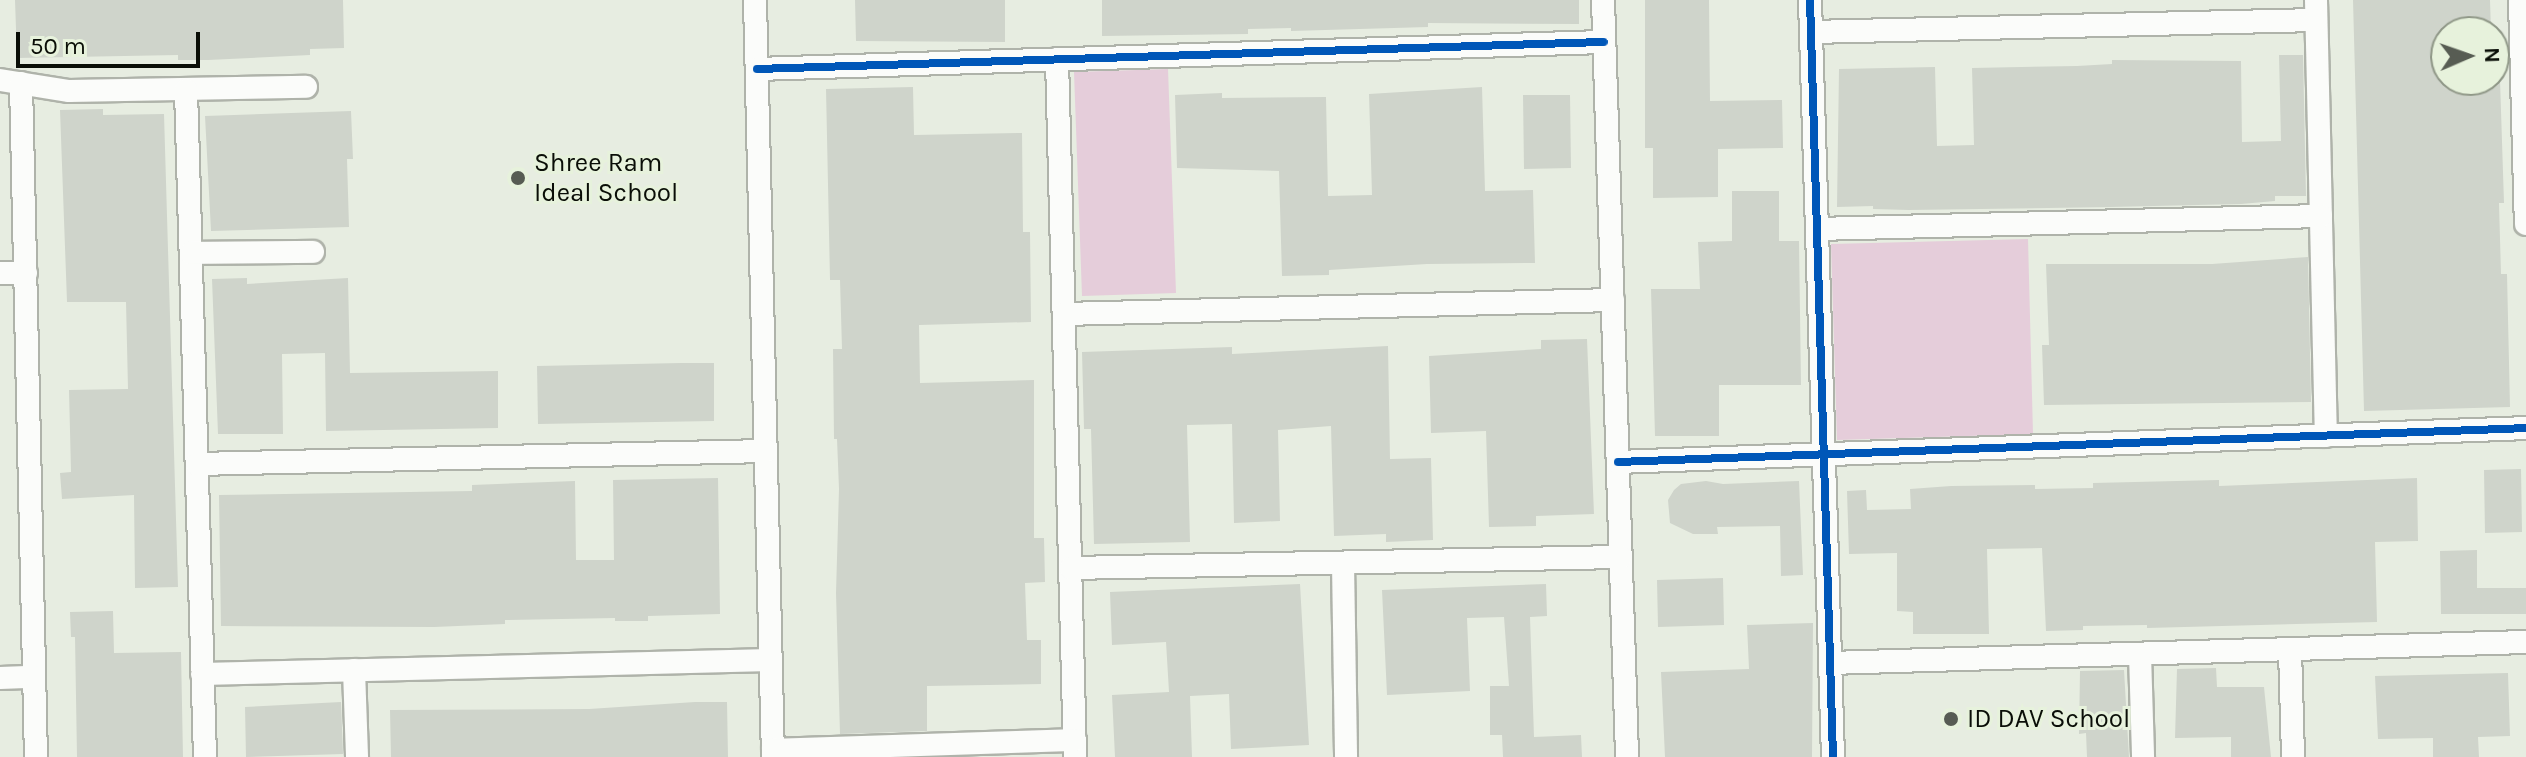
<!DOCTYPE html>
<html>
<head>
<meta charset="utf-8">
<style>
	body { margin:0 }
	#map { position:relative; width:2526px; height:757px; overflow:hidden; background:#e7ede1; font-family:Karla,sans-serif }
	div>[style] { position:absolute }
	.green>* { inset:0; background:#e5cdda }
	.building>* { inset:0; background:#cfd4cb }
	.roads { filter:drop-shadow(2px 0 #afb3aa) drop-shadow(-2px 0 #afb3aa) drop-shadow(0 2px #afb3aa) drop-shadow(0 -2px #afb3aa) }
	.street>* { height:22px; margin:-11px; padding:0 11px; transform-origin:11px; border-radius:11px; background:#fbfcfa }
	.cycleway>* { height:8px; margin:-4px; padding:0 4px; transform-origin:4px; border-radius:4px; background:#0057b8 }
	.dots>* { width:22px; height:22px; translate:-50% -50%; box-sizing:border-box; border:4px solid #e7f2dc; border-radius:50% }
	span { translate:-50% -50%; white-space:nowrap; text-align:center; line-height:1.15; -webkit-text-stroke:6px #e7f2dc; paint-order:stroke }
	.poi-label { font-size:26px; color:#0a0e07 }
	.left { translate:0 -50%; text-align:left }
	.north { position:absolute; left:2430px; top:16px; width:80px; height:80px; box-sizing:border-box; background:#e7f2dc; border:2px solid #8f9787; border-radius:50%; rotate:88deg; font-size:22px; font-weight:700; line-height:32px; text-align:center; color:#0a0e07 }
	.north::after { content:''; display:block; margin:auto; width:28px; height:36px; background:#575c53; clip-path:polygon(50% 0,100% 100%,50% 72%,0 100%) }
	.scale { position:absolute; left:16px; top:32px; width:184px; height:36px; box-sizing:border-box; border:4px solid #0a0e07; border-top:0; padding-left:10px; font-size:24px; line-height:28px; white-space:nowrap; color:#0a0e07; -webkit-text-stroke:6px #e7f2dc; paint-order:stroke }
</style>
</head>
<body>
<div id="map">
	<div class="green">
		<i style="clip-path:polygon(1168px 69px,1176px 293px,1082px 296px,1074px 72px)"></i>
		<i style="clip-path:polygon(2028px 239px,2033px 434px,1837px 440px,1831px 244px)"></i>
	</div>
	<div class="building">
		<i style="clip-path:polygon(15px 0,343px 0,344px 48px,310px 49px,310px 55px,208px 60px,178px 60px,178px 55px,17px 58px)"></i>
		<i style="clip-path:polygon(855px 0,1005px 0,1005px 42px,856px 41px)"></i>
		<i style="clip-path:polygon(1102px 0,1579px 0,1579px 24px,1428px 23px,1428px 27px,1291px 31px,1291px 28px,1248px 29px,1248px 34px,1102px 36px)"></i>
		<i style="clip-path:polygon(1645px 0,1709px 0,1710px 101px,1782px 100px,1783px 148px,1718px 149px,1718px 197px,1653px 198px,1653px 148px,1645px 148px)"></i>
		<i style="clip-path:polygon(2353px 0,2490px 0,2491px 32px,2446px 32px,2446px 80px,2500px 80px,2504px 203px,2499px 203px,2501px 274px,2507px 274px,2510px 407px,2364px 411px)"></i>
		<i style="clip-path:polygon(2279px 55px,2303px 55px,2306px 196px,2275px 196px,2275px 201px,2241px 204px,2110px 207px,1909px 210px,1873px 209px,1873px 206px,1837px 207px,1839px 69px,1935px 67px,1937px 146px,1974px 145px,1972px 68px,2077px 66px,2112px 64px,2112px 60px,2241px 61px,2242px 142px,2281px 141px)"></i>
		<i style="clip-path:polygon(913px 87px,914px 135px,1022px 133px,1023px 232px,1030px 232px,1031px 322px,919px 325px,920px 383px,1034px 380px,1034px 538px,1044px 538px,1045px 582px,1025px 583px,1027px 640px,1041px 640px,1041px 684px,927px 686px,927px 731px,840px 734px,836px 593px,839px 489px,837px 439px,834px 439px,833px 349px,842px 349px,840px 280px,830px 280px,826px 89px)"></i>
		<i style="clip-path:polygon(1482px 87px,1485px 191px,1533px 190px,1535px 263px,1427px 264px,1329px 270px,1329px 275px,1282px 276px,1279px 171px,1177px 168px,1175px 95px,1222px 93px,1222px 98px,1326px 97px,1328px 196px,1372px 195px,1369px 94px)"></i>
		<i style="clip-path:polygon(1523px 95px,1570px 95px,1571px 168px,1524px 169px)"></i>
		<i style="clip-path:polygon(103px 109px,103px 115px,164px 114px,178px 587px,135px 588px,134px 495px,62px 499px,60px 473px,71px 472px,69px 390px,128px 389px,126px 302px,67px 302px,60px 110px)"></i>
		<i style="clip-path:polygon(351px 111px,353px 159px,347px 159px,349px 227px,211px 231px,205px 116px)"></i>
		<i style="clip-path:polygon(1732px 191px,1779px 191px,1779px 241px,1799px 241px,1801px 385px,1719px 385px,1719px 436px,1655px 436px,1651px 289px,1700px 289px,1698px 242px,1732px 241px)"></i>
		<i style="clip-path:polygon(2308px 257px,2311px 402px,2044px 405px,2042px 345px,2049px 345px,2046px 264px,2212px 264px)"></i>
		<i style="clip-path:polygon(247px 278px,247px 284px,348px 278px,350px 373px,498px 371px,498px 428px,326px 431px,325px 353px,282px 354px,283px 434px,218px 434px,212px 279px)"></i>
		<i style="clip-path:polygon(1587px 339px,1594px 514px,1536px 516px,1536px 526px,1489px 527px,1486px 431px,1431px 433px,1429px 356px,1541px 349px,1541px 340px)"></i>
		<i style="clip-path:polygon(1388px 346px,1390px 459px,1431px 458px,1433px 540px,1386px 542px,1386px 534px,1334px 536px,1331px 426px,1278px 430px,1280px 521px,1234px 523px,1232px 424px,1187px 425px,1190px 542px,1094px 544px,1091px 429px,1084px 429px,1082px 352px,1232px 347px,1232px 354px)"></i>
		<i style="clip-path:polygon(681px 363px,714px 363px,714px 421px,538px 424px,537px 366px)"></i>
		<i style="clip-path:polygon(2521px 469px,2522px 532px,2485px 533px,2484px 470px)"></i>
		<i style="clip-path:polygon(718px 478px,720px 614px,648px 616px,648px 621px,615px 621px,615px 618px,505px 620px,505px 624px,434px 627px,221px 626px,219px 495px,472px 491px,472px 485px,575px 481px,576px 560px,614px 560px,613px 480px)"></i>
		<i style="clip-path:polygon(2417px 478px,2418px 541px,2375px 542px,2377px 622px,2147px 628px,2147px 625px,2083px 626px,2083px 630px,2046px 631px,2042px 548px,1987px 549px,1989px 634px,1913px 634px,1913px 612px,1897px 611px,1897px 553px,1849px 554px,1847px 491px,1866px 490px,1867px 510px,1911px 509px,1910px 489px,1951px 486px,2035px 485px,2035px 489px,2093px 488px,2093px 483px,2219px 480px,2219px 486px)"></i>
		<i style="clip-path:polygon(1706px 481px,1723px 484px,1799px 481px,1803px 575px,1781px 576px,1780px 526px,1717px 527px,1718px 534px,1693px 534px,1670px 523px,1668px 500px,1674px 490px,1681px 484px)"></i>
		<i style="clip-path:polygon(2477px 550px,2477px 588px,2526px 588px,2526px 614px,2441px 614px,2440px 551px)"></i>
		<i style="clip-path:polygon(1723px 578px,1724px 625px,1658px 627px,1657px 580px)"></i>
		<i style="clip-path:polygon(1300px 584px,1309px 745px,1231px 749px,1229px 694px,1190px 696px,1192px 757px,1115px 757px,1112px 695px,1169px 692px,1166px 642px,1112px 645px,1110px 592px)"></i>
		<i style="clip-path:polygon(1546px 584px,1547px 616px,1530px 617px,1534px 737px,1581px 735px,1582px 757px,1503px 757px,1502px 735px,1490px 735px,1490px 686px,1509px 686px,1504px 617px,1467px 618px,1470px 691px,1387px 695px,1382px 590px)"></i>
		<i style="clip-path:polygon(113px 611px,114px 653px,181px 652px,183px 757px,77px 757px,75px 637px,71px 637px,70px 612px)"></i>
		<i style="clip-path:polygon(1813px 623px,1812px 757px,1665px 757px,1661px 672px,1749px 669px,1747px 625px)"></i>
		<i style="clip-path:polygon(2216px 668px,2217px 687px,2264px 687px,2271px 757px,2231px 757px,2231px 737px,2175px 738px,2177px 669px)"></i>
		<i style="clip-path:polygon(2124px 670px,2129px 757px,2087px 757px,2086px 733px,2079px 734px,2080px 671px)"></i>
		<i style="clip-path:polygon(2508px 673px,2510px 736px,2478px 737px,2479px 757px,2433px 757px,2433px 738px,2378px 739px,2375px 676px)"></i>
		<i style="clip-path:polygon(341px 702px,343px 754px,246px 757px,245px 707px)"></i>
		<i style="clip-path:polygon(695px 702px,727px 702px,728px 757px,391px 757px,390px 710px,589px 709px)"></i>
	</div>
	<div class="roads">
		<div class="street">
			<i style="left:755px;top:0;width:757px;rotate:88.64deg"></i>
			<i style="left:1603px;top:0;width:757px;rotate:88.18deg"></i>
			<i style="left:1810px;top:0;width:757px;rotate:88.26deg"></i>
			<i style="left:2316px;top:0;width:436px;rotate:88.7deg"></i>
			<i style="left:2520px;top:0;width:224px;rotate:88.5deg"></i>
			<i style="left:1811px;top:32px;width:505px;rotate:-1.36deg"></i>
			<i style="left:1057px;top:59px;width:698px;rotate:88.52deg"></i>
			<i style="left:757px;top:69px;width:847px;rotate:-1.83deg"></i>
			<i style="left:0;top:80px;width:70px;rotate:9.1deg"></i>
			<i style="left:69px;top:91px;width:237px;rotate:-1deg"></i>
			<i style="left:21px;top:83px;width:674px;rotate:88.73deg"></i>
			<i style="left:186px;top:90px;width:667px;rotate:88.37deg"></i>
			<i style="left:1817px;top:229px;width:504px;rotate:-1.48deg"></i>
			<i style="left:191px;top:253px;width:122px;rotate:-0.5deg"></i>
			<i style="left:0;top:273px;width:26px"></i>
			<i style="left:1064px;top:314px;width:549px;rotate:-1.46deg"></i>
			<i style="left:1618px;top:462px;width:909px;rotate:-2.14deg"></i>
			<i style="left:197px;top:464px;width:569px;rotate:-1.31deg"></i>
			<i style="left:1343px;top:563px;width:194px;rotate:89.1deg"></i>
			<i style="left:1071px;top:568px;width:550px;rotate:-1.15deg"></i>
			<i style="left:2290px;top:649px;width:108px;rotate:88.4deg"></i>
			<i style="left:2140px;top:654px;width:103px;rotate:88.3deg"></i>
			<i style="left:1830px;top:663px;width:696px;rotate:-1.73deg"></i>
			<i style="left:354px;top:670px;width:87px;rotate:88deg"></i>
			<i style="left:202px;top:674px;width:569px;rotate:-1.41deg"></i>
			<i style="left:0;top:678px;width:33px;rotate:-2deg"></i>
			<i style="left:773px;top:750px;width:302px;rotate:-1.9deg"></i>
		</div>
	</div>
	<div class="cycleway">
		<i style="left:1810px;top:0;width:757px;rotate:88.26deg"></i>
		<i style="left:757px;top:69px;width:847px;rotate:-1.83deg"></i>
		<i style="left:1618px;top:462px;width:909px;rotate:-2.14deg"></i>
	</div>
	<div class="dots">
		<i style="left:518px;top:178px;background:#575c53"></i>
		<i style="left:1951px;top:719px;background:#575c53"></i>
	</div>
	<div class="poi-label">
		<span class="left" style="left:534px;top:178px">Shree Ram<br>Ideal School</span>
		<span class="left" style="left:1967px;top:719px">ID DAV School</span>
	</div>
	<div class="north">N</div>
	<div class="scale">50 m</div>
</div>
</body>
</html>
